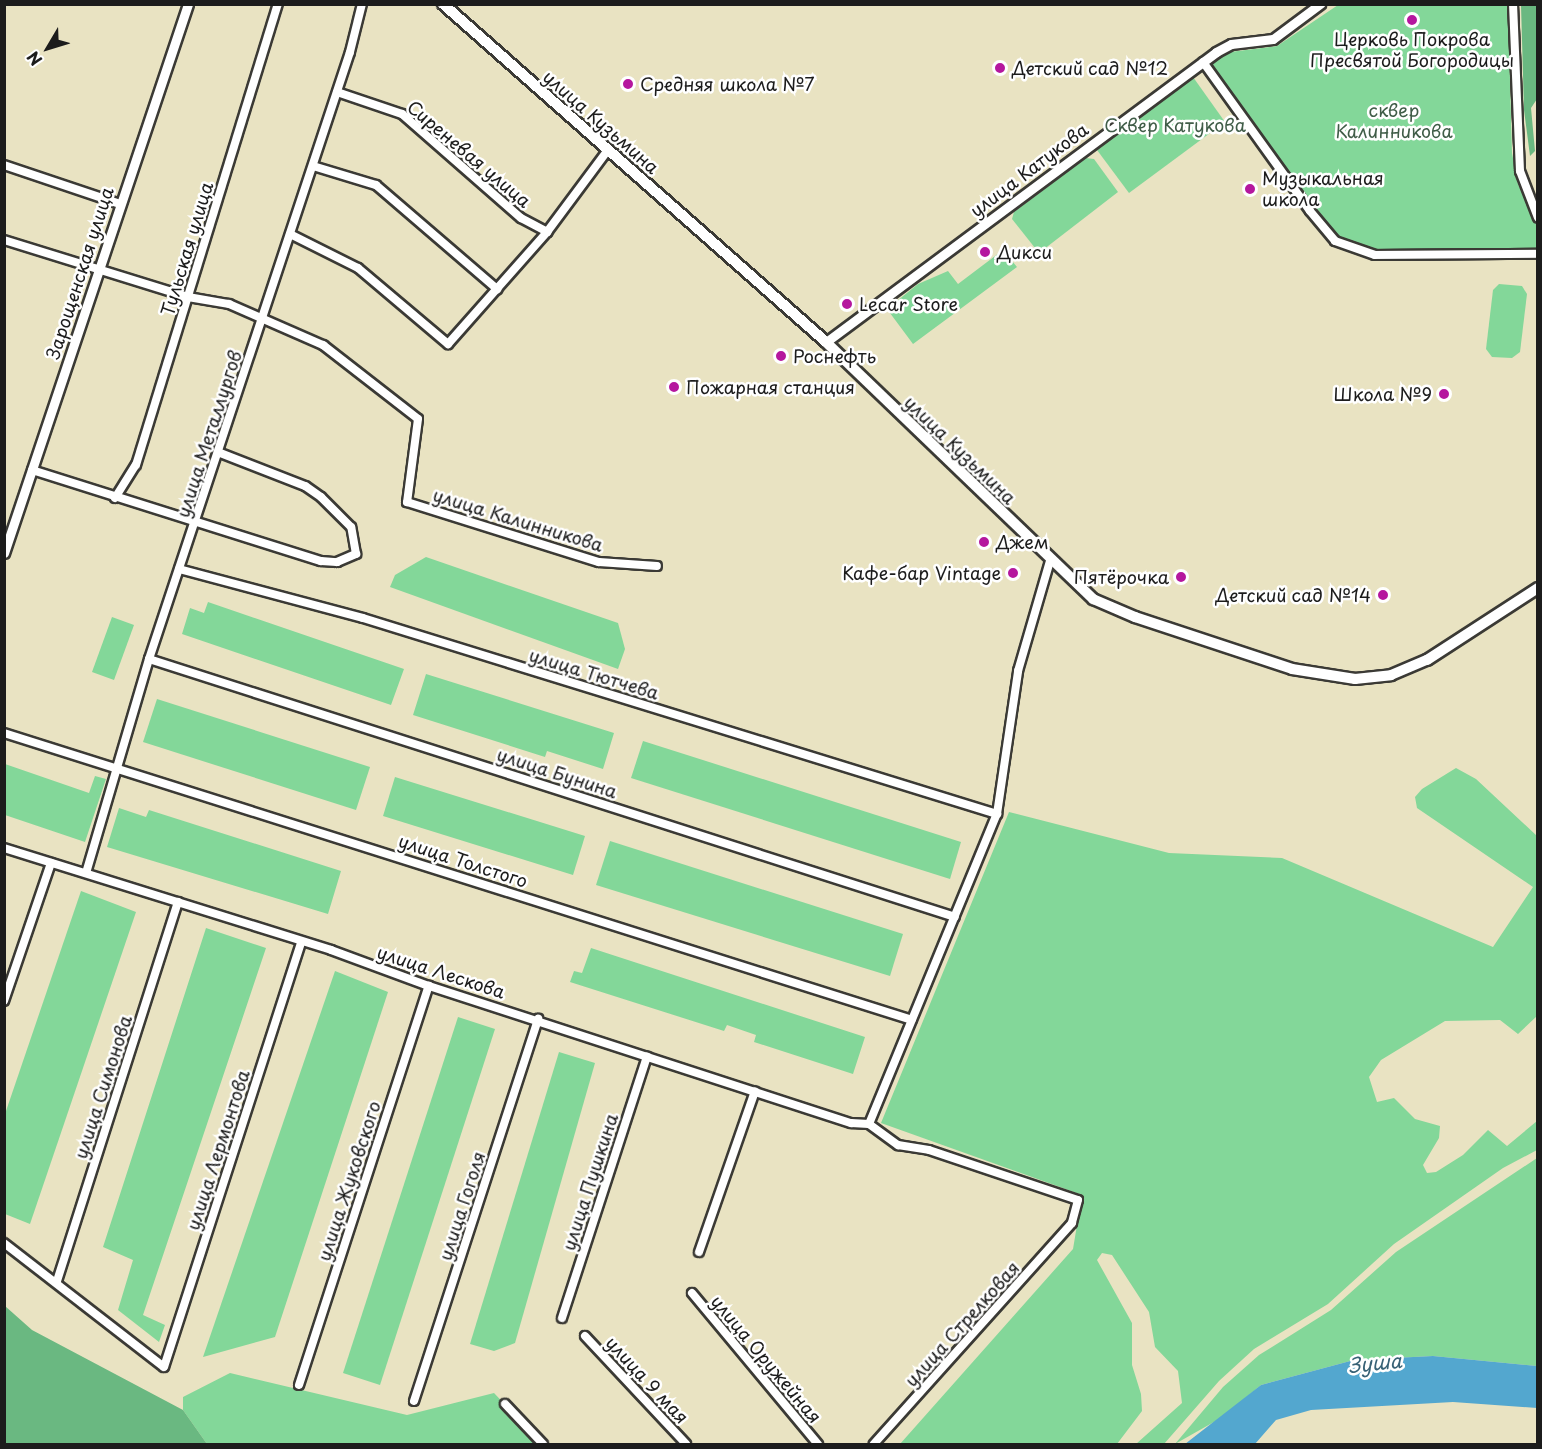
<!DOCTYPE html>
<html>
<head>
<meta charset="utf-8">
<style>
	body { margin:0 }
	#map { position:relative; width:1542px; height:1449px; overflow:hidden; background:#e9e3c2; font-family:"Playpen Sans",sans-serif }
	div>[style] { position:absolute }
	.green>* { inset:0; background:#83d799 }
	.forest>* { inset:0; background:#6ab881 }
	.water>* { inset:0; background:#53a7cf }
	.roads { filter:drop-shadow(2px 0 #3b3a35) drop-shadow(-2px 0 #3b3a35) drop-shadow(0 2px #3b3a35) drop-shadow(0 -2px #3b3a35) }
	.minor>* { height:8px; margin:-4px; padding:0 4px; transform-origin:4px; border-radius:4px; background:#fff }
	.tertiary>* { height:9px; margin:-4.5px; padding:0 4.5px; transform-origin:4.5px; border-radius:4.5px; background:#fff }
	.secondary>* { height:10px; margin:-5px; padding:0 5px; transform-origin:5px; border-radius:5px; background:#fff }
	.dots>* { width:16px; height:16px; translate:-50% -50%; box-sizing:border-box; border:3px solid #fff; border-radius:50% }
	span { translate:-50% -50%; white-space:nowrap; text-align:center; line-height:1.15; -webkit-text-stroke:5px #fff; paint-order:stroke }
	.poi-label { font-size:18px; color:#1c1c1c }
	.left { translate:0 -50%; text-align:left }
	.right { translate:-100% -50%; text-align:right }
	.park-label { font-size:18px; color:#405d48 }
	.street-label { font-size:18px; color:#1c1c1c }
	.water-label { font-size:20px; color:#386276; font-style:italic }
	.frame { position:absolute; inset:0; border:6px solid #1c1c1c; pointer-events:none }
	.north { position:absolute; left:18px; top:18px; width:60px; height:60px; -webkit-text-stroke:4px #fff; paint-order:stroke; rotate:232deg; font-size:16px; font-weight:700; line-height:24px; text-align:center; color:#1c1c1c }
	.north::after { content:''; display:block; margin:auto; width:21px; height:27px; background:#1c1c1c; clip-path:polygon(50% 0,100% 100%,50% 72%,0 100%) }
</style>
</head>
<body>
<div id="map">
	<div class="green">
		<i style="clip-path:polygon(1338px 5px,1508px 5px,1512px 153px,1518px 184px,1537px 225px,1537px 248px,1374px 250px,1339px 237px,1327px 225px,1209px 62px,1222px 53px,1277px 46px)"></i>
		<i style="clip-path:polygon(1193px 77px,1225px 122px,1129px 193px,1097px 150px)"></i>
		<i style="clip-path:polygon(1086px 158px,1094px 159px,1118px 192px,1039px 253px,1012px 219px,1014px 212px)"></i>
		<i style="clip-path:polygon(1003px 250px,1017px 267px,913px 344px,887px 309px,918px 284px,948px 271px,958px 284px)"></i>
		<i style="clip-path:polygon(1499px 284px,1522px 286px,1527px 294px,1520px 352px,1512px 358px,1492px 357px,1486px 349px,1493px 290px)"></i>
		<i style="clip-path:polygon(426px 557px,618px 623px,625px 649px,618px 669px,390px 587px,395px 575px)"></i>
		<i style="clip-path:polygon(208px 602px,404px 669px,391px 705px,182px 634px,190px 608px,204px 613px)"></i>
		<i style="clip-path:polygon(112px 617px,134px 625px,114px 680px,92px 672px)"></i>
		<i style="clip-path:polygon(426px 674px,614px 733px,603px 769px,547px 751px,545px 757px,413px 715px)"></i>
		<i style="clip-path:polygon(157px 699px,370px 767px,356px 810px,143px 742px)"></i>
		<i style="clip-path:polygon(643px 741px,961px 842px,950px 879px,631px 778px)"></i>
		<i style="clip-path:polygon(5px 764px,89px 793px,95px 776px,106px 779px,85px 842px,5px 815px)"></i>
		<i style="clip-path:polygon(1456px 768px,1476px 779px,1537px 836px,1537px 1016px,1518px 1034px,1500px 1020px,1445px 1021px,1381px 1060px,1369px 1077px,1377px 1102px,1394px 1098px,1415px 1119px,1440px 1126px,1439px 1138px,1423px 1165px,1427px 1173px,1436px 1172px,1463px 1155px,1488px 1130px,1507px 1146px,1537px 1121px,1537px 1150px,1503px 1168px,1394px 1244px,1328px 1304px,1254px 1349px,1219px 1381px,1164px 1444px,1136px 1444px,1182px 1403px,1178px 1371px,1155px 1347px,1149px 1312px,1112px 1255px,1102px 1253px,1097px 1260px,1132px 1323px,1132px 1365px,1141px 1394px,1142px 1411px,1117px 1444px,900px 1444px,1073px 1249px,1082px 1195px,881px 1123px,1009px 812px,1169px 853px,1282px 858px,1493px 947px,1533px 887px,1417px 808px,1415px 797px,1422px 789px)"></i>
		<i style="clip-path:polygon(395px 777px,585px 836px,573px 875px,383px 816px)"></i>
		<i style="clip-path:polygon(119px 808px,146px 817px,149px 810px,341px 871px,328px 914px,107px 847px)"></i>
		<i style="clip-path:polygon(610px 841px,903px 934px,890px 976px,596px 885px)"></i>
		<i style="clip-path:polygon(81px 891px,136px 912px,30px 1224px,5px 1214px,5px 1114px)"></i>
		<i style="clip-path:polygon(206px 928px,266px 948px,143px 1315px,165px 1325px,159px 1342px,118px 1310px,133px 1260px,103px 1247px)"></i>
		<i style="clip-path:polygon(591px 948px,865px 1037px,853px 1074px,754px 1042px,756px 1035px,727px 1025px,724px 1031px,570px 982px,574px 971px,582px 973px)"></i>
		<i style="clip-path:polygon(335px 971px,388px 992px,275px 1337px,203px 1357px)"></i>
		<i style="clip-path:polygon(458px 1017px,495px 1029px,380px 1385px,343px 1373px)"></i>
		<i style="clip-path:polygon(559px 1052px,595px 1063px,515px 1343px,494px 1351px,470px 1344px)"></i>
		<i style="clip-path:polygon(1537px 1158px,1537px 1366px,1433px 1356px,1354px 1360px,1261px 1385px,1221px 1418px,1175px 1444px,1223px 1387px,1259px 1355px,1331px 1310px,1396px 1252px)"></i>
		<i style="clip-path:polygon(230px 1373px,407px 1415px,494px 1393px,543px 1444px,207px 1444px,183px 1410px,183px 1397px)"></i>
	</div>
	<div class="forest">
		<i style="clip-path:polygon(1521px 5px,1537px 5px,1537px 99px,1531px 108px,1535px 151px,1530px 156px,1524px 110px)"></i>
		<i style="clip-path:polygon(5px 1306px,32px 1330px,183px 1410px,207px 1444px,5px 1444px)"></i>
	</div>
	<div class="water">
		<i style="clip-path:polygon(1433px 1356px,1537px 1366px,1537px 1408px,1453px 1402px,1311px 1410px,1276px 1420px,1255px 1444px,1185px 1444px,1261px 1385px,1354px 1360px)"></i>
	</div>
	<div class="roads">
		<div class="minor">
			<i style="left:1513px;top:4px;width:167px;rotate:87.6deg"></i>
			<i style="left:1520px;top:171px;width:50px;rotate:69deg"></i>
			<i style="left:1203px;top:62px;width:183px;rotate:54.3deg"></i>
			<i style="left:1310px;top:211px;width:39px;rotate:50deg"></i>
			<i style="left:1335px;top:241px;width:42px;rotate:19.3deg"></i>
			<i style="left:1375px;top:255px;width:163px;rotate:-0.4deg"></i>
			<i style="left:337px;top:92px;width:69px;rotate:18.7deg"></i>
			<i style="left:402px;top:114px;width:158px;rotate:41.2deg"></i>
			<i style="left:521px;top:218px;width:30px;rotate:28deg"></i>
			<i style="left:4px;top:165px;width:122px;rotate:18.6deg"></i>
			<i style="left:313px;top:166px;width:66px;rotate:16.8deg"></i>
			<i style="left:376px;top:185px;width:160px;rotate:40.7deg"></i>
			<i style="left:290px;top:234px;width:76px;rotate:26.6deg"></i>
			<i style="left:358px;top:268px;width:118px;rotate:40.2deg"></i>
			<i style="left:448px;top:344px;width:149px;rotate:-48.5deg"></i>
			<i style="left:547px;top:232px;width:102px;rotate:-53.4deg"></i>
			<i style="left:4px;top:240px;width:193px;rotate:17.2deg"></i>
			<i style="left:188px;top:297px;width:42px;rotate:9.7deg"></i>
			<i style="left:229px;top:304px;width:103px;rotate:23.6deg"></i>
			<i style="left:323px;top:345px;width:120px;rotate:37.9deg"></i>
			<i style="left:418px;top:419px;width:84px;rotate:97.5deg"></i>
			<i style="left:407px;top:502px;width:201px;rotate:17.4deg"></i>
			<i style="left:599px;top:562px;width:58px;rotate:3.9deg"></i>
			<i style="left:32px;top:470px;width:303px;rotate:17.5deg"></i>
			<i style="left:321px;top:561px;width:16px;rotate:4deg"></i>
			<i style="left:337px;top:562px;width:21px;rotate:-23deg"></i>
			<i style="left:356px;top:554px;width:27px;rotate:-100deg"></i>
			<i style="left:351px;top:527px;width:42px;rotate:-135deg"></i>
			<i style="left:321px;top:497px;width:19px;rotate:-145deg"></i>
			<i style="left:305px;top:486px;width:93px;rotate:-158.7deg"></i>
			<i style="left:115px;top:498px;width:39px;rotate:-58deg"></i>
			<i style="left:136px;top:465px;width:482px;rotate:-72.9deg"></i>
			<i style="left:179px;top:569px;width:190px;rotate:14.9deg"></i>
			<i style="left:363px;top:618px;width:664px;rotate:17.18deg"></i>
			<i style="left:149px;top:659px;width:846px;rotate:17.75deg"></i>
			<i style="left:4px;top:733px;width:952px;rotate:17.54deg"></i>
			<i style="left:4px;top:848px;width:343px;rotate:17.3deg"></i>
			<i style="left:331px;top:950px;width:104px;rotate:20.2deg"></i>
			<i style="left:429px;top:986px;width:444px;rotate:18deg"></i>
			<i style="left:851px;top:1123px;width:18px;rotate:3deg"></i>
			<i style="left:86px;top:873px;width:223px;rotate:-73.6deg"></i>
			<i style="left:149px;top:659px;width:639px;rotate:-71.68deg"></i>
			<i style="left:350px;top:52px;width:49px;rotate:-76deg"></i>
			<i style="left:4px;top:1001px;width:146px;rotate:-71.2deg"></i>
			<i style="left:869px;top:1124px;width:335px;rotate:-67.6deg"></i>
			<i style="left:997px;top:814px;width:145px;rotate:-81.6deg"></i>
			<i style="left:1018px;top:671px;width:115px;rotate:-73.8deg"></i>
			<i style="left:869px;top:1124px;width:36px;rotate:36deg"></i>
			<i style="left:898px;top:1145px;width:31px;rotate:9deg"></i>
			<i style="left:929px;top:1150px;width:157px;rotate:18.6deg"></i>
			<i style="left:1078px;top:1200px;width:24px;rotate:105deg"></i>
			<i style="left:1072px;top:1223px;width:297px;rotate:131.9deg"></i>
			<i style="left:4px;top:1243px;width:202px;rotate:37.8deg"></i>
			<i style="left:164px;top:1367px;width:447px;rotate:-72.1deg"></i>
			<i style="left:699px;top:1252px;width:170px;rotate:-70.8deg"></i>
			<i style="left:57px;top:1281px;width:398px;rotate:-72.3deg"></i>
			<i style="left:692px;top:1293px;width:197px;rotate:50.2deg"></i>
			<i style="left:562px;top:1318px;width:275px;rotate:-72deg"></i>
			<i style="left:585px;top:1336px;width:148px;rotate:46.9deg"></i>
			<i style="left:299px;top:1385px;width:420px;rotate:-72deg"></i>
			<i style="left:414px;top:1401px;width:402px;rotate:-72deg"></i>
			<i style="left:505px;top:1404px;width:55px;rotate:46.5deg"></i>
		</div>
		<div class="tertiary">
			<i style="left:826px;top:342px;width:486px;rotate:-36.6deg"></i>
			<i style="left:1216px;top:52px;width:17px;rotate:-28deg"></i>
			<i style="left:1231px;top:44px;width:42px;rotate:-6.8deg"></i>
			<i style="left:1273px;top:39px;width:59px;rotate:-36.7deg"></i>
			<i style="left:4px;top:553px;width:579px;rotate:-71.47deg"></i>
		</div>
		<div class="secondary">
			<i style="left:443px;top:4px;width:511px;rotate:41.43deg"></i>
			<i style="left:826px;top:342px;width:371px;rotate:43.9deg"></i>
			<i style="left:1093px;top:599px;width:46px;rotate:23.2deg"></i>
			<i style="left:1135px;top:617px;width:165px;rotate:18.3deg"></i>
			<i style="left:1292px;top:669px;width:64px;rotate:9deg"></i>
			<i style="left:1355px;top:679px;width:36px;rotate:-6deg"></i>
			<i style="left:1391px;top:675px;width:39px;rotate:-23deg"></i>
			<i style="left:1427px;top:660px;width:132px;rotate:-33deg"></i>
		</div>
	</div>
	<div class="dots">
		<i style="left:1412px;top:20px;background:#b5179e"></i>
		<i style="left:1000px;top:68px;background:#b5179e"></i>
		<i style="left:628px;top:84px;background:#b5179e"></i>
		<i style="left:1250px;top:189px;background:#b5179e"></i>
		<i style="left:985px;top:252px;background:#b5179e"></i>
		<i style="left:847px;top:304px;background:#b5179e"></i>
		<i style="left:781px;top:356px;background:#b5179e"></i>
		<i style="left:674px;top:387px;background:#b5179e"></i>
		<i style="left:1444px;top:394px;background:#b5179e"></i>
		<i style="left:984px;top:542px;background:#b5179e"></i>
		<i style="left:1013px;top:573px;background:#b5179e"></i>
		<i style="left:1181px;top:577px;background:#b5179e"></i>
		<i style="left:1383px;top:595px;background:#b5179e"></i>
	</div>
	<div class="poi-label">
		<span style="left:1412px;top:50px">Церковь Покрова<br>Пресвятой Богородицы</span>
		<span class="left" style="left:1012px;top:68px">Детский сад №12</span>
		<span class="left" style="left:640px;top:84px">Средняя школа №7</span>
		<span class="left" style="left:1262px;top:189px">Музыкальная<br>школа</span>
		<span class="left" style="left:997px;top:252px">Дикси</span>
		<span class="left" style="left:859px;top:304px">Lecar Store</span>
		<span class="left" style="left:793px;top:356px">Роснефть</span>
		<span class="left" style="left:686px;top:387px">Пожарная станция</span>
		<span class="right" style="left:1432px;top:394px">Школа №9</span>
		<span class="left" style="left:996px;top:542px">Джем</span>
		<span class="right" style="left:1001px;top:573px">Кафе-бар Vintage</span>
		<span class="right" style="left:1169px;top:577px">Пятёрочка</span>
		<span class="right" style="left:1371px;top:595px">Детский сад №14</span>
	</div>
	<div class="park-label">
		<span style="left:1394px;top:121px">сквер<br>Калинникова</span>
		<span style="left:1175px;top:125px">Сквер Катукова</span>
	</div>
	<div class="street-label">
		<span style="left:601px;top:122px;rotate:41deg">улица Кузьмина</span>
		<span style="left:469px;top:154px;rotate:40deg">Сиреневая улица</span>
		<span style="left:1029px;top:170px;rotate:-37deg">улица Катукова</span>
		<span style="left:187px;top:249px;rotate:-73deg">Тульская улица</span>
		<span style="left:80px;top:273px;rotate:-72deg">Зарощенская улица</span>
		<span style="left:209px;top:434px;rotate:-72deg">улица Металлургов</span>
		<span style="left:960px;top:450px;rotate:44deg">улица Кузьмина</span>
		<span style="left:518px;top:520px;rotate:17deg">улица Калинникова</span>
		<span style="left:594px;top:674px;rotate:17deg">улица Тютчева</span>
		<span style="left:557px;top:773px;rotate:18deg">улица Бунина</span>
		<span style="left:463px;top:861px;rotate:18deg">улица Толстого</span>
		<span style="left:441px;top:972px;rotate:18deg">улица Лескова</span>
		<span style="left:103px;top:1087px;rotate:-72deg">улица Симонова</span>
		<span style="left:218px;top:1150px;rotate:-72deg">улица Лермонтова</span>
		<span style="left:349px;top:1181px;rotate:-72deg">улица Жуковского</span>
		<span style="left:590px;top:1182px;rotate:-72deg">улица Пушкина</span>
		<span style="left:462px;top:1206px;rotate:-72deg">улица Гоголя</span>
		<span style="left:962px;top:1324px;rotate:-48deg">улица Стрелковая</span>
		<span style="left:766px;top:1359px;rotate:50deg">улица Оружейная</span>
		<span style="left:647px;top:1380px;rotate:47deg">улица 9 мая</span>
	</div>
	<div class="water-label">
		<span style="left:1375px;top:1363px;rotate:-6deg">Зуша</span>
	</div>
	<div class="frame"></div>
	<div class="north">N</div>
</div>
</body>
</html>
